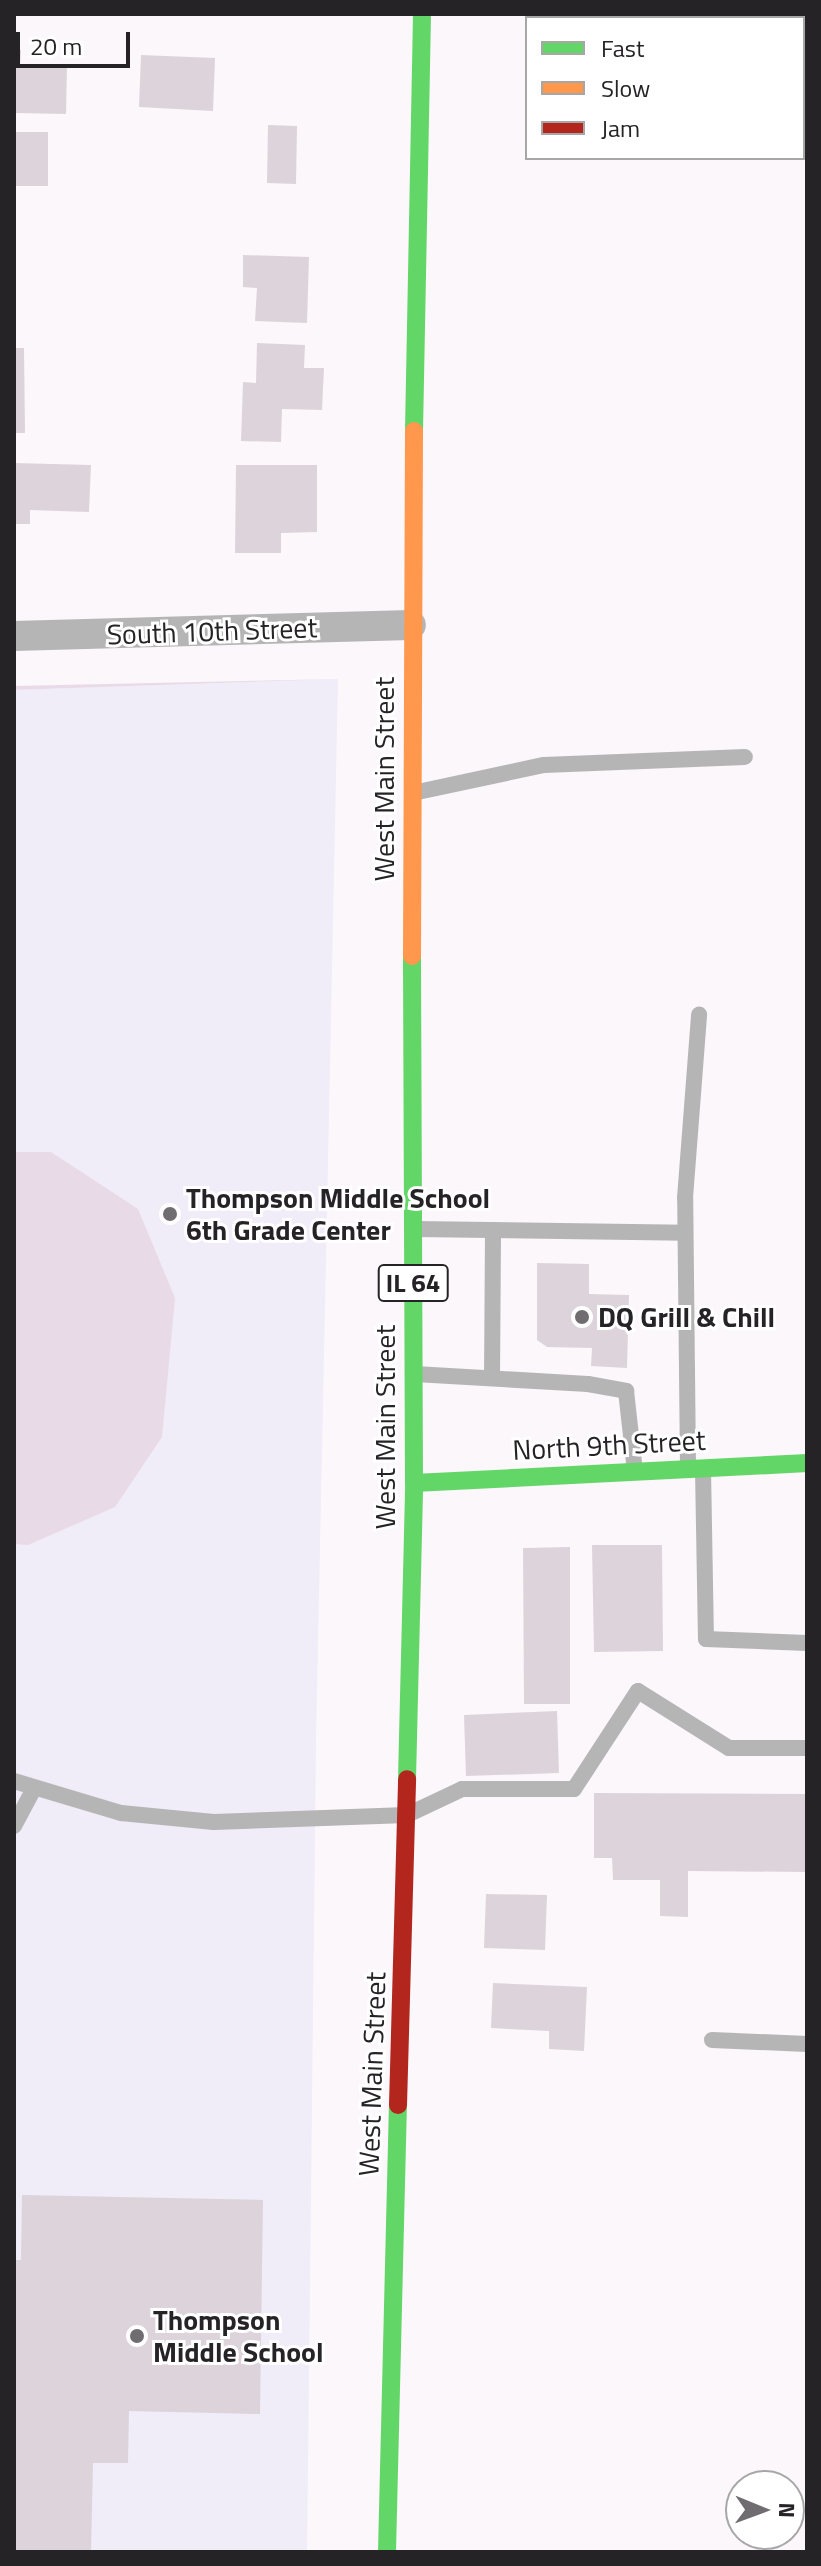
<!DOCTYPE html>
<html>
<head>
<meta charset="utf-8">
<style>
	body { margin:0 }
	#map { position:relative; width:821px; height:2566px; overflow:hidden; background:#fbf7fb; font-family:"Titillium Web",sans-serif }
	div>[style] { position:absolute }
	.education>* { inset:0; background:#f0ecf8 }
	.green>* { inset:0; background:#e8dbe7 }
	.building>* { inset:0; background:#dcd4da }
	.lane>* { height:16px; margin:-8px; padding:0 8px; transform-origin:8px; border-radius:8px; background:#b6b5b5 }
	.street>* { height:30px; margin:-15px; padding:0 15px; transform-origin:15px; border-radius:15px; background:#b6b5b5 }
	.fast>* { height:18px; margin:-9px; padding:0 9px; transform-origin:9px; border-radius:9px; background:#63d668 }
	.slow>* { height:18px; margin:-9px; padding:0 9px; transform-origin:9px; border-radius:9px; background:#ff974d }
	.jam>* { height:18px; margin:-9px; padding:0 9px; transform-origin:9px; border-radius:9px; background:#b3261e }
	.dots>* { width:22px; height:22px; translate:-50% -50%; box-sizing:border-box; border:4px solid #fff; border-radius:50% }
	span { translate:-50% -50%; white-space:nowrap; text-align:center; line-height:1.15; -webkit-text-stroke:6px #fff; paint-order:stroke }
	.shield-label span { padding:2px 6px; background:#fff; border:2px solid; border-radius:6px; -webkit-text-stroke-width:0 }
	.shield-label { font-size:26px; color:#252325; font-weight:700 }
	.street-label { font-size:28px; color:#252325 }
	.poi-label { font-size:28px; color:#252325; font-weight:700 }
	.left { translate:0 -50%; text-align:left }
	.frame { position:absolute; inset:0; border:16px solid #252325; pointer-events:none }
	.legend { position:absolute; left:525px; top:16px; width:280px; height:144px; box-sizing:border-box; background:#fff; border:2px solid #a8a7a8; margin:0; padding:10px 14px; list-style:none; font-size:24px; color:#252325 }
	.legend li { display:flex; align-items:center; gap:16px; height:40px }
	.legend b { width:40px; border:2px solid #a8a7a8 }
	.north { position:absolute; left:725px; top:2470px; width:80px; height:80px; box-sizing:border-box; background:#fff; border:2px solid #a8a7a8; border-radius:50%; rotate:91deg; font-size:22px; font-weight:700; line-height:32px; text-align:center; color:#252325 }
	.north::after { content:''; display:block; margin:auto; width:28px; height:36px; background:#706d70; clip-path:polygon(50% 0,100% 100%,50% 72%,0 100%) }
	.scale { position:absolute; left:16px; top:32px; width:114px; height:36px; box-sizing:border-box; border:4px solid #252325; border-top:0; padding-left:10px; font-size:24px; line-height:28px; white-space:nowrap; color:#252325; -webkit-text-stroke:6px #fff; paint-order:stroke }
</style>
</head>
<body>
<div id="map">
	<div class="education">
		<i style="clip-path:polygon(338px 679px,316px 1737px,307px 2552px,14px 2552px,14px 690px)"></i>
	</div>
	<div class="green">
		<i style="clip-path:polygon(338px 679px,14px 690px,14px 686px)"></i>
		<i style="clip-path:polygon(14px 1152px,51px 1152px,138px 1209px,175px 1298px,162px 1437px,115px 1507px,28px 1545px,14px 1544px)"></i>
	</div>
	<div class="building">
		<i style="clip-path:polygon(528px 14px,678px 14px,528px 18px)"></i>
		<i style="clip-path:polygon(14px 50px,21px 50px,20px 66px,67px 67px,66px 114px,14px 113px)"></i>
		<i style="clip-path:polygon(141px 55px,215px 58px,213px 111px,139px 107px)"></i>
		<i style="clip-path:polygon(268px 125px,297px 126px,296px 184px,267px 183px)"></i>
		<i style="clip-path:polygon(14px 132px,48px 132px,48px 186px,14px 186px)"></i>
		<i style="clip-path:polygon(243px 255px,309px 257px,307px 323px,255px 321px,257px 288px,243px 287px)"></i>
		<i style="clip-path:polygon(257px 343px,305px 345px,304px 368px,324px 368px,322px 410px,282px 409px,281px 442px,241px 441px,243px 382px,256px 383px)"></i>
		<i style="clip-path:polygon(14px 348px,24px 348px,25px 433px,14px 433px)"></i>
		<i style="clip-path:polygon(14px 463px,91px 465px,89px 512px,30px 510px,30px 524px,14px 524px)"></i>
		<i style="clip-path:polygon(236px 465px,317px 465px,317px 532px,281px 533px,281px 553px,235px 553px)"></i>
		<i style="clip-path:polygon(537px 1263px,589px 1264px,589px 1294px,629px 1295px,627px 1368px,591px 1366px,592px 1348px,547px 1347px,537px 1340px)"></i>
		<i style="clip-path:polygon(592px 1545px,662px 1545px,663px 1651px,594px 1652px)"></i>
		<i style="clip-path:polygon(570px 1547px,570px 1704px,524px 1704px,523px 1548px)"></i>
		<i style="clip-path:polygon(557px 1711px,559px 1773px,466px 1776px,464px 1715px)"></i>
		<i style="clip-path:polygon(594px 1793px,807px 1794px,807px 1872px,688px 1871px,688px 1917px,660px 1916px,660px 1880px,613px 1880px,612px 1858px,594px 1858px)"></i>
		<i style="clip-path:polygon(486px 1894px,547px 1895px,545px 1950px,484px 1948px)"></i>
		<i style="clip-path:polygon(493px 1983px,587px 1987px,584px 2051px,549px 2049px,549px 2031px,491px 2028px)"></i>
		<i style="clip-path:polygon(22px 2195px,263px 2200px,260px 2414px,129px 2411px,128px 2463px,93px 2463px,91px 2552px,14px 2552px,14px 2260px,21px 2260px)"></i>
	</div>
	<div class="lane">
		<i style="left:413px;top:793px;width:134px;rotate:-12.1deg"></i>
		<i style="left:544px;top:765px;width:201px;rotate:-2.3deg"></i>
		<i style="left:415px;top:1229px;width:270px;rotate:0.8deg"></i>
		<i style="left:415px;top:1374px;width:173px;rotate:3.3deg"></i>
		<i style="left:588px;top:1384px;width:39px;rotate:10deg"></i>
		<i style="left:626px;top:1391px;width:81px;rotate:83.6deg"></i>
		<i style="left:492px;top:1378px;width:147px;rotate:-89.6deg"></i>
		<i style="left:688px;top:1467px;width:269px;rotate:-90.6deg"></i>
		<i style="left:685px;top:1198px;width:184px;rotate:-85.6deg"></i>
		<i style="left:703px;top:1469px;width:170px;rotate:89deg"></i>
		<i style="left:706px;top:1639px;width:101px;rotate:2.3deg"></i>
		<i style="left:14px;top:1781px;width:112px;rotate:16.7deg"></i>
		<i style="left:121px;top:1813px;width:93px;rotate:5.5deg"></i>
		<i style="left:214px;top:1822px;width:193px;rotate:-2.1deg"></i>
		<i style="left:407px;top:1815px;width:61px;rotate:-25.3deg"></i>
		<i style="left:462px;top:1789px;width:112px"></i>
		<i style="left:574px;top:1789px;width:117px;rotate:-56.9deg"></i>
		<i style="left:638px;top:1691px;width:107px;rotate:32.1deg"></i>
		<i style="left:729px;top:1748px;width:78px"></i>
		<i style="left:14px;top:1826px;width:40px;rotate:-62deg"></i>
		<i style="left:712px;top:2040px;width:95px;rotate:2.4deg"></i>
	</div>
	<div class="street">
		<i style="left:14px;top:636px;width:397px;rotate:-1.6deg"></i>
	</div>
	<div class="fast">
		<i style="left:414px;top:431px;width:417px;rotate:-88.9deg"></i>
		<i style="left:414px;top:1483px;width:394px;rotate:-2.9deg"></i>
		<i style="left:407px;top:1779px;width:296px;rotate:-88.6deg"></i>
		<i style="left:414px;top:1483px;width:527px;rotate:-90.22deg"></i>
		<i style="left:387px;top:2552px;width:447px;rotate:-88.6deg"></i>
	</div>
	<div class="slow">
		<i style="left:412px;top:956px;width:525px;rotate:-89.78deg"></i>
	</div>
	<div class="jam">
		<i style="left:398px;top:2105px;width:326px;rotate:-88.4deg"></i>
	</div>
	<div class="dots">
		<i style="left:170px;top:1214px;background:#706d70"></i>
		<i style="left:582px;top:1317px;background:#706d70"></i>
		<i style="left:137px;top:2336px;background:#706d70"></i>
	</div>
	<div class="shield-label">
		<span style="left:413px;top:1283px">IL 64</span>
	</div>
	<div class="street-label">
		<span style="left:212px;top:631px;rotate:-2deg">South 10th Street</span>
		<span style="left:384px;top:779px;rotate:-90deg">West Main Street</span>
		<span style="left:385px;top:1427px;rotate:-90deg">West Main Street</span>
		<span style="left:609px;top:1445px;rotate:-3deg">North 9th Street</span>
		<span style="left:372px;top:2074px;rotate:-88deg">West Main Street</span>
	</div>
	<div class="poi-label">
		<span class="left" style="left:186px;top:1214px">Thompson Middle School<br>6th Grade Center</span>
		<span class="left" style="left:598px;top:1317px">DQ Grill &amp; Chill</span>
		<span class="left" style="left:153px;top:2336px">Thompson<br>Middle School</span>
	</div>
	<div class="frame"></div>
	<ul class="legend">
	<li><b style="height:10px;background:#63d668"></b>Fast</li>
	<li><b style="height:10px;background:#ff974d"></b>Slow</li>
	<li><b style="height:10px;background:#b3261e"></b>Jam</li>
	</ul>
	<div class="north">N</div>
	<div class="scale">20 m</div>
</div>
</body>
</html>
